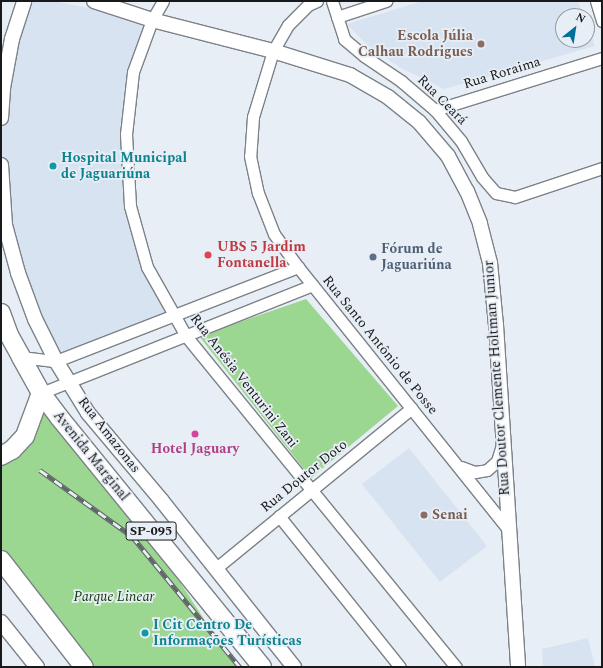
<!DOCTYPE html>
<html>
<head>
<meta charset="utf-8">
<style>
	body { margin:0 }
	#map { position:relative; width:603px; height:668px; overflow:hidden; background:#e8eef5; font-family:Spectral,serif }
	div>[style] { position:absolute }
	.built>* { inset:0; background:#d7e3f0 }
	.green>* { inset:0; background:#9cd791 }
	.roads { filter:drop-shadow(1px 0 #7c8288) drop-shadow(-1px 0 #7c8288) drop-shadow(0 1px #7c8288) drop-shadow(0 -1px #7c8288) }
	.minor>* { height:11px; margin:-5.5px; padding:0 5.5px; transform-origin:5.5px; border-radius:5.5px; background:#fff }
	.tertiary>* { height:14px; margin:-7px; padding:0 7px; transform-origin:7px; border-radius:7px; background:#fff }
	.primary>* { height:18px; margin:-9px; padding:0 9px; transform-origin:9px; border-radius:9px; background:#fff }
	.rail>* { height:4.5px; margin-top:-2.25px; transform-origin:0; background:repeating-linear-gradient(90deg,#e8eef5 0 9px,#616569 0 18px); box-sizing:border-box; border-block:1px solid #616569 }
	.dots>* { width:11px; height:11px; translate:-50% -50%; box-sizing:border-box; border:2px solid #e8eef5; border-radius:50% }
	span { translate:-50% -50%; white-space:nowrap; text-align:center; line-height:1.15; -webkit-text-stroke:3.5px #e8eef5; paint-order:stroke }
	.shield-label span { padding:1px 3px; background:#e8eef5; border:1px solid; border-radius:3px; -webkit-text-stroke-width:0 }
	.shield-label { font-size:13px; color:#17191b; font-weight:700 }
	.education-label { font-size:14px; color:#785e54; font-weight:700 }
	.right { translate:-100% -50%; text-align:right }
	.left { translate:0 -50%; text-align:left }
	.street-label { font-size:14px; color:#17191b }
	.culture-label { font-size:14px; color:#0d838f; font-weight:700 }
	.health-label { font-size:14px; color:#be3a42; font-weight:700 }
	.service-label { font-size:14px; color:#4e5e75; font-weight:700 }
	.hotel-label { font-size:14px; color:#b23c85; font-weight:700 }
	.park-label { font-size:14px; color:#0d3705; font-style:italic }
	.frame { position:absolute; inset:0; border:2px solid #17191b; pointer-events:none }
	.north { position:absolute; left:555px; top:8px; width:40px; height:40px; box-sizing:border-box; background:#e8eef5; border:1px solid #94999e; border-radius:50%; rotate:30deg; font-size:11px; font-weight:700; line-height:16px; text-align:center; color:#17191b }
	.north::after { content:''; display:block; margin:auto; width:14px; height:18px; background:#006f9a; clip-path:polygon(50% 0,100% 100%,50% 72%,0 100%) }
</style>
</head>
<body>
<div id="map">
	<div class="built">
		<i style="clip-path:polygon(29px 1px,53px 1px,151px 20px,131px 71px,128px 207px,171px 314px,57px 358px,20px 273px,3px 183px,1px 133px,5px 88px)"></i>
		<i style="clip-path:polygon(423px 1px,578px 1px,583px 16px,563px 16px,563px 40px,587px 40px,587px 25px,595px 46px,444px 89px,399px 67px,365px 43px,347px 24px)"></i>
		<i style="clip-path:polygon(409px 448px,487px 546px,440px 582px,362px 484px)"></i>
		<i style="clip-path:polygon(588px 638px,595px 667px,543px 667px,542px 649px)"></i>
	</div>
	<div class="green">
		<i style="clip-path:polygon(306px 299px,398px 406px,311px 478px,199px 336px)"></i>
		<i style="clip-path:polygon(40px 401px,59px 429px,176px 576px,226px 653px,238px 667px,91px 667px,1px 550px,1px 458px)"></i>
	</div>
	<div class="roads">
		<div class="minor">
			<i style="left:163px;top:1px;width:22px;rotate:120deg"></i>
			<i style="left:152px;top:20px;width:55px;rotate:110.1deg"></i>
			<i style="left:133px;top:72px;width:62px;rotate:96.4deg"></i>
			<i style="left:126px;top:134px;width:72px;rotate:86.8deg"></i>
			<i style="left:130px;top:206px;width:63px;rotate:74.4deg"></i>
			<i style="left:147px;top:267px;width:79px;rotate:60.5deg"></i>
			<i style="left:186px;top:336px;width:427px;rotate:50.8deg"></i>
			<i style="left:317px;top:1px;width:10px;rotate:156deg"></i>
			<i style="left:308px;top:5px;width:28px;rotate:135deg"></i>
			<i style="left:288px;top:25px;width:30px;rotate:120deg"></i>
			<i style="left:273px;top:51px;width:69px;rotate:106.9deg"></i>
			<i style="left:253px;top:117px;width:39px;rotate:94deg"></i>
			<i style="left:250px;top:156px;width:38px;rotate:78deg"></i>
			<i style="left:258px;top:193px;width:44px;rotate:68.7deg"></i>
			<i style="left:274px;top:234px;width:41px;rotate:54deg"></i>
			<i style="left:298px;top:267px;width:337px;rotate:51.3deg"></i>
			<i style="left:332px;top:1px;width:40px;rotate:72deg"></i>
			<i style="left:344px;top:39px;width:26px;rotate:40deg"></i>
			<i style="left:364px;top:56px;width:45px;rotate:34deg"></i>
			<i style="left:401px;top:81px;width:45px;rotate:40.5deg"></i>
			<i style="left:435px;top:110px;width:40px;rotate:50deg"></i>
			<i style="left:461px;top:141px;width:42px;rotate:59.7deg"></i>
			<i style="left:482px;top:177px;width:21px;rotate:49deg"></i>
			<i style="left:496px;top:193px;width:19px;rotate:12deg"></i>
			<i style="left:515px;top:197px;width:92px;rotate:-18.4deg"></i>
			<i style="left:596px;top:1px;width:21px;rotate:73deg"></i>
			<i style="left:337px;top:17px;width:52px;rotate:-18.1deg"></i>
			<i style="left:435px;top:110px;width:175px;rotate:-17.3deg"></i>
			<i style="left:21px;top:357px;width:35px;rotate:7deg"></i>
			<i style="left:56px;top:361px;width:260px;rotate:-21.2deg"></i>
			<i style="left:41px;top:393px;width:292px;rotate:-21.7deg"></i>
			<i style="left:461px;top:467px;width:15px;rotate:20deg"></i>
			<i style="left:475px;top:472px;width:12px;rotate:-9deg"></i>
			<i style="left:487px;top:470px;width:13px;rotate:-42deg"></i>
			<i style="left:497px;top:461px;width:17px;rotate:-73deg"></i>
			<i style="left:279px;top:516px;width:193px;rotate:51.3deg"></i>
			<i style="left:215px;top:569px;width:254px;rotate:-39.3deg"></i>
		</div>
		<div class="tertiary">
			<i style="left:94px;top:1px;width:61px;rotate:18.1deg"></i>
			<i style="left:152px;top:20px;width:125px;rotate:14.4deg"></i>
			<i style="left:273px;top:51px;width:81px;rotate:17.3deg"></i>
			<i style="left:350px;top:75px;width:44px;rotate:30.1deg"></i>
			<i style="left:388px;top:97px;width:40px;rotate:39deg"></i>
			<i style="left:419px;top:122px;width:45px;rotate:49.5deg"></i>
			<i style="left:448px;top:156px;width:40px;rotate:62deg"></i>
			<i style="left:467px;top:191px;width:35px;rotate:68deg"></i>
			<i style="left:480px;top:224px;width:40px;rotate:75.6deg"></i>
			<i style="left:490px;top:263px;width:62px;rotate:84.5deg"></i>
			<i style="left:496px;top:325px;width:343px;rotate:86.3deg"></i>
			<i style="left:1px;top:118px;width:30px;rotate:-86deg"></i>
			<i style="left:3px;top:88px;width:50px;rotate:-79.6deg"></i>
			<i style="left:12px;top:39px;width:40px;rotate:-72deg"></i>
			<i style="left:1px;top:165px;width:60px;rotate:86.2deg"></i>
			<i style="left:5px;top:225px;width:50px;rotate:74.8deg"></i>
			<i style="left:18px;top:273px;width:49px;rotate:69.7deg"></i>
			<i style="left:35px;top:319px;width:47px;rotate:63.4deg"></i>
			<i style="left:56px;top:361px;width:61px;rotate:58.4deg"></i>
			<i style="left:88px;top:413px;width:115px;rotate:49.9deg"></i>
			<i style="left:162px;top:501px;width:212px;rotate:51.5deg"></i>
			<i style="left:1px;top:622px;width:58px;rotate:51.3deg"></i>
		</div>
		<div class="primary">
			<i style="left:1px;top:313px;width:23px;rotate:70deg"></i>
			<i style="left:9px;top:335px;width:25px;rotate:61deg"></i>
			<i style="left:21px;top:357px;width:41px;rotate:60.9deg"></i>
			<i style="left:41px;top:393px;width:30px;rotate:53deg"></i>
			<i style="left:59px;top:417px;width:322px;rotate:50.9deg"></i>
			<i style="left:1px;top:456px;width:13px;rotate:-29deg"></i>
			<i style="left:12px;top:450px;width:19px;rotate:-47deg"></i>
			<i style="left:25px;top:436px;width:46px;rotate:-69.6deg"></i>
			<i style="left:1px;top:560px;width:135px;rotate:52.2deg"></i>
		</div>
	</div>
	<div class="rail">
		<i style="left:40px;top:470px;width:113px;rotate:35.7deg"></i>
		<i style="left:132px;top:536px;width:170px;rotate:50.5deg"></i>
	</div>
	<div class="dots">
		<i style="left:481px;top:44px;background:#8d6e63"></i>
		<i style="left:53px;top:166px;background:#0f9aa8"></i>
		<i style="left:208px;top:255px;background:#e0444e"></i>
		<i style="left:373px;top:257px;background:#5c6f8a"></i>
		<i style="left:195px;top:434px;background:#d1479c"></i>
		<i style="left:424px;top:515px;background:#8d6e63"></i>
		<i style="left:145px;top:633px;background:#0f9aa8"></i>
	</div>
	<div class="shield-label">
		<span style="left:151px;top:531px">SP-095</span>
	</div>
	<div class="education-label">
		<span class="right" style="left:473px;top:44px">Escola Júlia<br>Calhau Rodrigues</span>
		<span class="left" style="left:432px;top:515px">Senai</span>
	</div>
	<div class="street-label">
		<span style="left:502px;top:73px;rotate:-17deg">Rua Roraima</span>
		<span style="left:442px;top:100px;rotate:45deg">Rua Ceará</span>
		<span style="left:380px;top:345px;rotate:51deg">Rua Santo Antônio de Posse</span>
		<span style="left:497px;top:378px;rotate:-94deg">Rua Doutor Clemente Holtman Junior</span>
		<span style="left:244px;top:381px;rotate:52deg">Rua Anésia Venturini Zani</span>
		<span style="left:109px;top:435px;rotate:52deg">Rua Amazonas</span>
		<span style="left:91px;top:456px;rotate:51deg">Avenida Marginal</span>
		<span style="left:304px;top:476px;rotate:-39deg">Rua Doutor Doto</span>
	</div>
	<div class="culture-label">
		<span class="left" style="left:61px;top:166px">Hospital Municipal<br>de Jaguariúna</span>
		<span class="left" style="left:153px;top:633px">I Cit Centro De<br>Informações Turísticas</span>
	</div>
	<div class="health-label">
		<span class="left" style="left:217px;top:255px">UBS 5 Jardim<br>Fontanella</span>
	</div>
	<div class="service-label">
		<span class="left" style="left:381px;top:257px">Fórum de<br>Jaguariúna</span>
	</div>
	<div class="hotel-label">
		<span style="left:195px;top:449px">Hotel Jaguary</span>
	</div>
	<div class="park-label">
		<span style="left:114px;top:597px">Parque Linear</span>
	</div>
	<div class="frame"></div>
	<div class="north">N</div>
</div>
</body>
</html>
